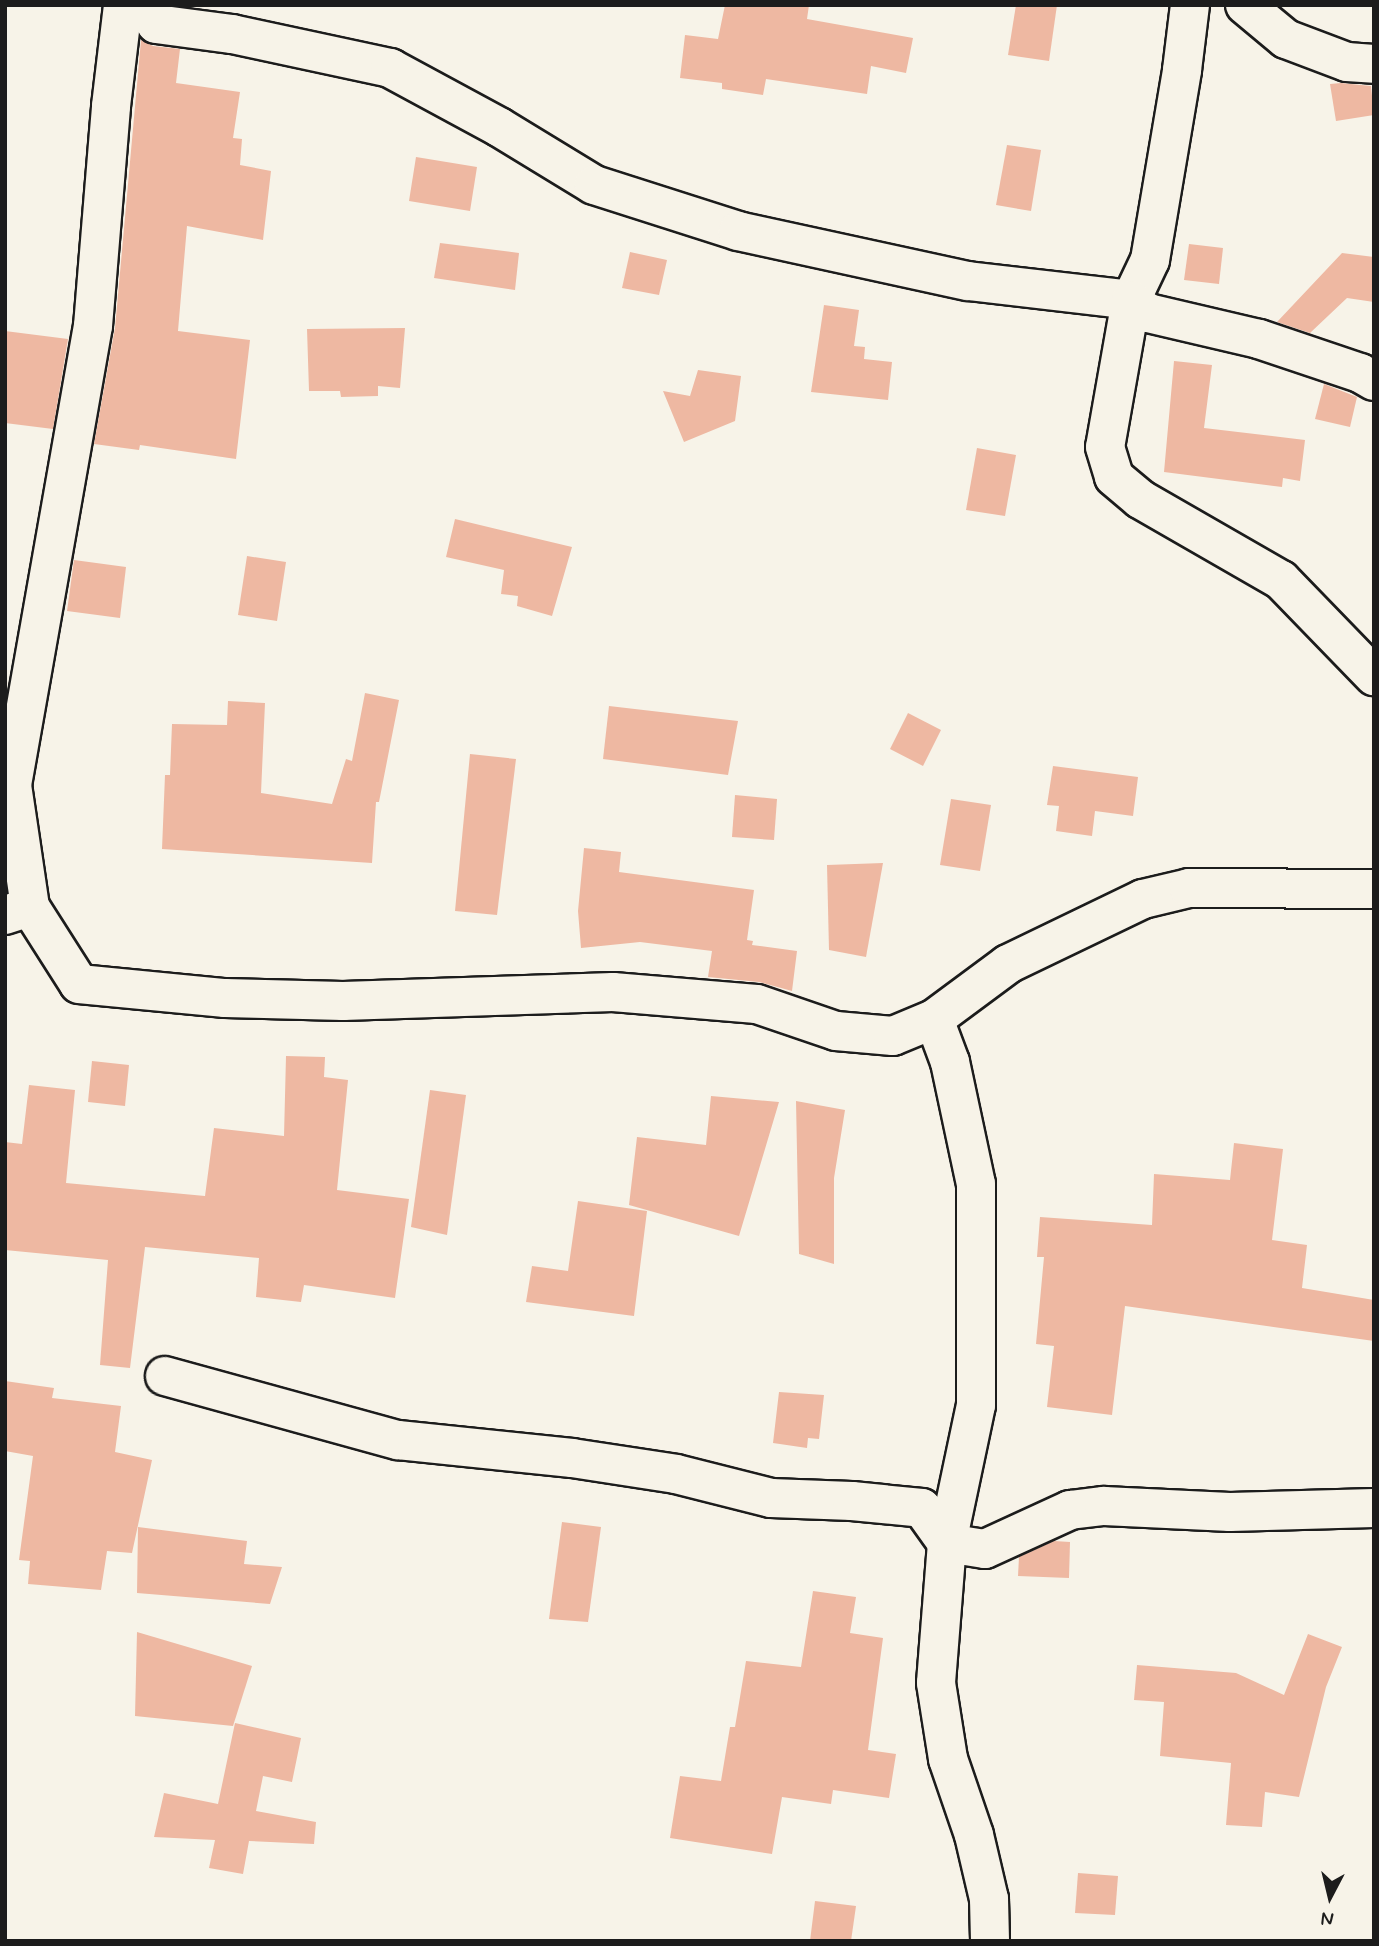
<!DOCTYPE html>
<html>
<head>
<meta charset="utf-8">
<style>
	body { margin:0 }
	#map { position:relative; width:1379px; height:1946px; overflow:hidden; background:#f7f3e8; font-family:Mynerve,sans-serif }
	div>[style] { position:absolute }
	.building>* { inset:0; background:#eeb8a2 }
	.roads { filter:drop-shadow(2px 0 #1c1c1c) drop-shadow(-2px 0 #1c1c1c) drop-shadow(0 2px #1c1c1c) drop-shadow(0 -2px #1c1c1c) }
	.minor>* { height:38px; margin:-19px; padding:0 19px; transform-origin:19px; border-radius:19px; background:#f7f3e8 }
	span { translate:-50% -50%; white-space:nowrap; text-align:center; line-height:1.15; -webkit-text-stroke:7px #f7f3e8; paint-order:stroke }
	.frame { position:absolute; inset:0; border:7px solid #1c1c1c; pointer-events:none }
	.north { position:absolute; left:1295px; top:1862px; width:70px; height:70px; -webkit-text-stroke:5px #f7f3e8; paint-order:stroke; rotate:187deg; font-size:19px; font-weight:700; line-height:28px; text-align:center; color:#1c1c1c }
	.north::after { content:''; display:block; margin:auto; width:24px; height:32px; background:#1c1c1c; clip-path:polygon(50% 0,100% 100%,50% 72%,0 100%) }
</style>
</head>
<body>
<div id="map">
	<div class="building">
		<i style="clip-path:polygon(725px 5px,809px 5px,807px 19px,913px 38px,906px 73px,871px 66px,867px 94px,766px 79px,763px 95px,722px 89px,722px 83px,680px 78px,685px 35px,718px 39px)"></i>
		<i style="clip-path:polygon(1016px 5px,1057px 5px,1049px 61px,1008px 55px)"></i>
		<i style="clip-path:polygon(141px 40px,153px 46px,180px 49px,176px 83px,240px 92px,233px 138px,242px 139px,240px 165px,271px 171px,263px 240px,187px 226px,178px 331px,250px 340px,236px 459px,140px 445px,139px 450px,94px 444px,115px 328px)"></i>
		<i style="clip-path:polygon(1341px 83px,1371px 86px,1374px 115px,1336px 121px,1330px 84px)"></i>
		<i style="clip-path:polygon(1007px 145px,1041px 150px,1031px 211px,996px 205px)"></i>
		<i style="clip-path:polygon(416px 157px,477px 167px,470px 211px,409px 201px)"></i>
		<i style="clip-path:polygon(440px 243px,519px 253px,515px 290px,434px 278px)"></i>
		<i style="clip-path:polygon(1189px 244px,1223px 248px,1219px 284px,1184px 280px)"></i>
		<i style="clip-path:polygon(630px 252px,667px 260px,659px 295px,622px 288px)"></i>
		<i style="clip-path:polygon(1342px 253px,1374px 257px,1374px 302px,1347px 298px,1310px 333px,1277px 322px)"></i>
		<i style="clip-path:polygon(824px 305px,859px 310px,854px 346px,865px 347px,864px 359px,892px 362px,888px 400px,811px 392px)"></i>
		<i style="clip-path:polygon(405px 328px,400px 388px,378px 386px,378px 396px,341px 397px,340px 391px,309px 391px,307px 329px)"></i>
		<i style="clip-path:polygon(5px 331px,68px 339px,53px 429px,5px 423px)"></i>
		<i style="clip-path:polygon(1174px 361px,1212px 365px,1204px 428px,1305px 440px,1300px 481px,1283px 478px,1282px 487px,1164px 472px)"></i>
		<i style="clip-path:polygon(698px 370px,741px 376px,735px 421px,684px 442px,663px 391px,690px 396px)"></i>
		<i style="clip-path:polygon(1324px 384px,1357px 397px,1350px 427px,1315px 419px)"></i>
		<i style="clip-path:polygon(977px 448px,1016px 455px,1005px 516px,966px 510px)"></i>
		<i style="clip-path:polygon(455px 519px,572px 547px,552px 616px,517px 606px,518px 596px,501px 594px,504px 570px,446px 557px)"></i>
		<i style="clip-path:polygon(247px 556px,286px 562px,277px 621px,238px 615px)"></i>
		<i style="clip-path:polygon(74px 560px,126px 567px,120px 618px,67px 611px)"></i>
		<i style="clip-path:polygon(365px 693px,399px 700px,379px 802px,376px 802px,372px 863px,162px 849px,165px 775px,170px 775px,172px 724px,227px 725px,228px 701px,265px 703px,261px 793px,332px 804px,346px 759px,352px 761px)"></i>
		<i style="clip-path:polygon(609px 706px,738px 721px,728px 775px,603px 759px)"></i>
		<i style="clip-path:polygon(908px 713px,941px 730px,923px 766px,890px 749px)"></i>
		<i style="clip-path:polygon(470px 754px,516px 759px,497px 915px,455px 911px)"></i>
		<i style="clip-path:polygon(1053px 766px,1138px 777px,1133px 816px,1095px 811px,1092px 836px,1056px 831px,1059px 806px,1047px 805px)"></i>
		<i style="clip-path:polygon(735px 795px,777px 799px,774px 840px,732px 837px)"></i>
		<i style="clip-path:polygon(951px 799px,991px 805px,980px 871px,940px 865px)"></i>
		<i style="clip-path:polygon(584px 848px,621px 852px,619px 872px,754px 890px,747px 940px,753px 941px,752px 945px,797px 951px,792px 991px,759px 982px,708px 977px,712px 951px,640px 942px,581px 948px,578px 911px)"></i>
		<i style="clip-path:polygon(883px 863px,866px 957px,829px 950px,827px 865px)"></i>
		<i style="clip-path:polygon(286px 1056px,325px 1057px,324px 1077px,348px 1080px,337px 1190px,409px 1199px,395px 1298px,304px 1285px,301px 1302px,256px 1297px,259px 1258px,145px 1247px,130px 1368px,100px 1365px,108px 1260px,5px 1250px,5px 1142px,22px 1144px,29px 1085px,75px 1090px,66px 1183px,205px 1196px,214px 1128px,284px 1136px)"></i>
		<i style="clip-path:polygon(92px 1061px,129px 1065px,125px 1106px,88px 1102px)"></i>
		<i style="clip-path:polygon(430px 1090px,466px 1095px,447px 1235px,411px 1227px)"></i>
		<i style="clip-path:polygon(711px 1096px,779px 1102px,739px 1236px,629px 1205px,637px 1137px,706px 1145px)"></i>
		<i style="clip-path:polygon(796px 1101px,845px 1110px,834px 1178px,834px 1264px,799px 1254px)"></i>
		<i style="clip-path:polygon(1234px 1143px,1283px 1149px,1272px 1240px,1307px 1245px,1302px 1288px,1374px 1300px,1374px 1341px,1125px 1306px,1112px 1415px,1047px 1407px,1054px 1346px,1036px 1344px,1044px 1257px,1037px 1257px,1040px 1217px,1152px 1225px,1154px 1174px,1230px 1180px)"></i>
		<i style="clip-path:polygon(578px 1201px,647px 1211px,634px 1316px,526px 1302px,532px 1266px,568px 1271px)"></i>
		<i style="clip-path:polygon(5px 1381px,54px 1388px,52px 1398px,121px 1406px,115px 1452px,152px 1460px,132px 1553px,107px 1551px,101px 1590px,28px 1584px,30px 1561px,19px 1560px,33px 1456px,5px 1451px)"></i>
		<i style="clip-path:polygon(779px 1392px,824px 1395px,819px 1439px,808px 1438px,807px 1448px,773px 1443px)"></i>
		<i style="clip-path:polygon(562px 1522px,601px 1527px,588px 1622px,549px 1619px)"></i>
		<i style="clip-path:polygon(138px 1527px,247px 1541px,244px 1564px,282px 1567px,270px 1604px,137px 1593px)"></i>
		<i style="clip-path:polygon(1054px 1541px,1070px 1542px,1069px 1578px,1018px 1576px,1019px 1557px)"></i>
		<i style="clip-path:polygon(813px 1591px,856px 1597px,850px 1633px,883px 1638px,868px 1750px,896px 1754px,889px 1798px,833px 1790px,831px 1804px,782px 1797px,772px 1854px,670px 1838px,680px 1776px,721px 1781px,730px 1727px,735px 1727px,746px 1661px,801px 1667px)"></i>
		<i style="clip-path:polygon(137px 1632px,252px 1666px,233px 1726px,135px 1716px)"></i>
		<i style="clip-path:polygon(1308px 1634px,1342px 1647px,1326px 1687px,1299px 1797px,1265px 1792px,1262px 1827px,1226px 1825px,1231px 1763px,1160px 1756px,1164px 1702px,1134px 1700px,1137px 1665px,1236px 1673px,1284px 1695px)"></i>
		<i style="clip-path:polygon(235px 1723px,301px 1738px,292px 1782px,263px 1776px,256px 1811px,316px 1822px,314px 1844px,249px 1841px,243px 1874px,209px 1868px,215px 1840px,154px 1837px,164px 1793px,218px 1804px)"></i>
		<i style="clip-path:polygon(1078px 1873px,1118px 1876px,1115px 1915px,1075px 1913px)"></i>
		<i style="clip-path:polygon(815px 1901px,856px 1906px,851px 1941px,810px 1941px)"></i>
	</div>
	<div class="roads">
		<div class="minor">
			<i style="left:152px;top:5px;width:19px;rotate:78deg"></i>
			<i style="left:156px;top:24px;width:77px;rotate:7.5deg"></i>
			<i style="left:232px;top:34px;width:162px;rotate:12.1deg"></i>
			<i style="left:390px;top:68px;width:124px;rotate:28.4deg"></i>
			<i style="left:499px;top:127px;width:111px;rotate:31.4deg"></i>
			<i style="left:594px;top:185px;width:151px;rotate:17.7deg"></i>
			<i style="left:738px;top:231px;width:235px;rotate:12.3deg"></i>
			<i style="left:968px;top:281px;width:164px;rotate:6.6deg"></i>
			<i style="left:1131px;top:300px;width:44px;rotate:-64.6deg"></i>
			<i style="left:1150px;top:260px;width:193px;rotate:-80.4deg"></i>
			<i style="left:1182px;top:70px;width:65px;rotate:-83deg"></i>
			<i style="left:1245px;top:5px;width:53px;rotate:39.7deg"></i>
			<i style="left:1286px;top:39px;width:65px;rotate:20.7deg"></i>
			<i style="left:1347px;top:62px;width:27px;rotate:4deg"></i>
			<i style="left:1374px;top:381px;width:16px;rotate:-150deg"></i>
			<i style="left:1360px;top:373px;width:107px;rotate:-161.4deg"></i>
			<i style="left:1259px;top:339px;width:114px;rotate:-166.8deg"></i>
			<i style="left:1148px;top:313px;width:21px;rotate:-143deg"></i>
			<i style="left:1131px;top:300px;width:149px;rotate:100deg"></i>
			<i style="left:1105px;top:447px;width:31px;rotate:73deg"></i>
			<i style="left:1114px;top:477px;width:34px;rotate:40deg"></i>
			<i style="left:1140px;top:499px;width:163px;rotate:29.9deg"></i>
			<i style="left:1281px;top:580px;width:134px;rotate:45.9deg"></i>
			<i style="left:30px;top:907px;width:123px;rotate:-98.4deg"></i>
			<i style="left:12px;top:785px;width:466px;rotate:-80deg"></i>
			<i style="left:93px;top:326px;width:221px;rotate:-85.3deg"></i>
			<i style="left:111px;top:106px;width:102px;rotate:-83.2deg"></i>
			<i style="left:5px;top:915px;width:26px;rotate:-18deg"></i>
			<i style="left:30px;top:907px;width:91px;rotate:57.5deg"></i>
			<i style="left:79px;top:984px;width:147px;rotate:5.5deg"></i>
			<i style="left:225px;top:998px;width:118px;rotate:1.5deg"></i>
			<i style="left:343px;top:1001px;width:270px;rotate:-1.9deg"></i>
			<i style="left:613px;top:992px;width:144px;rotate:4.8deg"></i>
			<i style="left:757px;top:1004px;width:83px;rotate:18.9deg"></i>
			<i style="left:836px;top:1031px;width:57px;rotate:5deg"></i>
			<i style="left:893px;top:1036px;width:44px;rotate:-22.5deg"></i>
			<i style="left:934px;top:1019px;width:92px;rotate:-36.6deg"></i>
			<i style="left:1008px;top:964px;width:150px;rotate:-25.7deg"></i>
			<i style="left:1143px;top:899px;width:47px;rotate:-13.4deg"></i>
			<i style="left:1189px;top:888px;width:185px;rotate:0.3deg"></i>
			<i style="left:934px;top:1019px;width:46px;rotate:69.6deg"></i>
			<i style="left:950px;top:1062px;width:125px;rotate:78deg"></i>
			<i style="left:976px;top:1184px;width:221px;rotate:90deg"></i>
			<i style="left:976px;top:1405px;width:141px;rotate:101.9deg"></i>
			<i style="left:947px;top:1543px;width:140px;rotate:94.5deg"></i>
			<i style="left:936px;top:1683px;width:77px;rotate:81deg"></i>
			<i style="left:948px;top:1759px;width:80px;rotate:71.1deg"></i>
			<i style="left:974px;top:1835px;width:66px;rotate:76.8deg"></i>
			<i style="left:989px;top:1899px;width:42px;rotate:88.6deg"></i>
			<i style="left:165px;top:1376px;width:242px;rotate:15.4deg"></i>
			<i style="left:398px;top:1440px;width:175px;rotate:5.9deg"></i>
			<i style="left:572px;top:1458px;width:105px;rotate:8.7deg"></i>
			<i style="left:676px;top:1474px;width:98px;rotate:14.2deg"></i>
			<i style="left:771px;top:1498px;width:81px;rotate:2.1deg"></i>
			<i style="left:852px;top:1501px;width:70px;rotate:5.7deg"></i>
			<i style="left:922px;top:1508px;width:43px;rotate:54.5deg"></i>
			<i style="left:947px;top:1543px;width:38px;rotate:9deg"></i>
			<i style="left:985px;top:1549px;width:94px;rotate:-24.6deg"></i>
			<i style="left:1070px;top:1510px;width:34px;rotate:-7deg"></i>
			<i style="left:1104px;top:1506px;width:126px;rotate:2.7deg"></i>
			<i style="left:1230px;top:1512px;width:144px;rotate:-1.6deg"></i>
		</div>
	</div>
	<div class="frame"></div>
	<div class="north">N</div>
</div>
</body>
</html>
